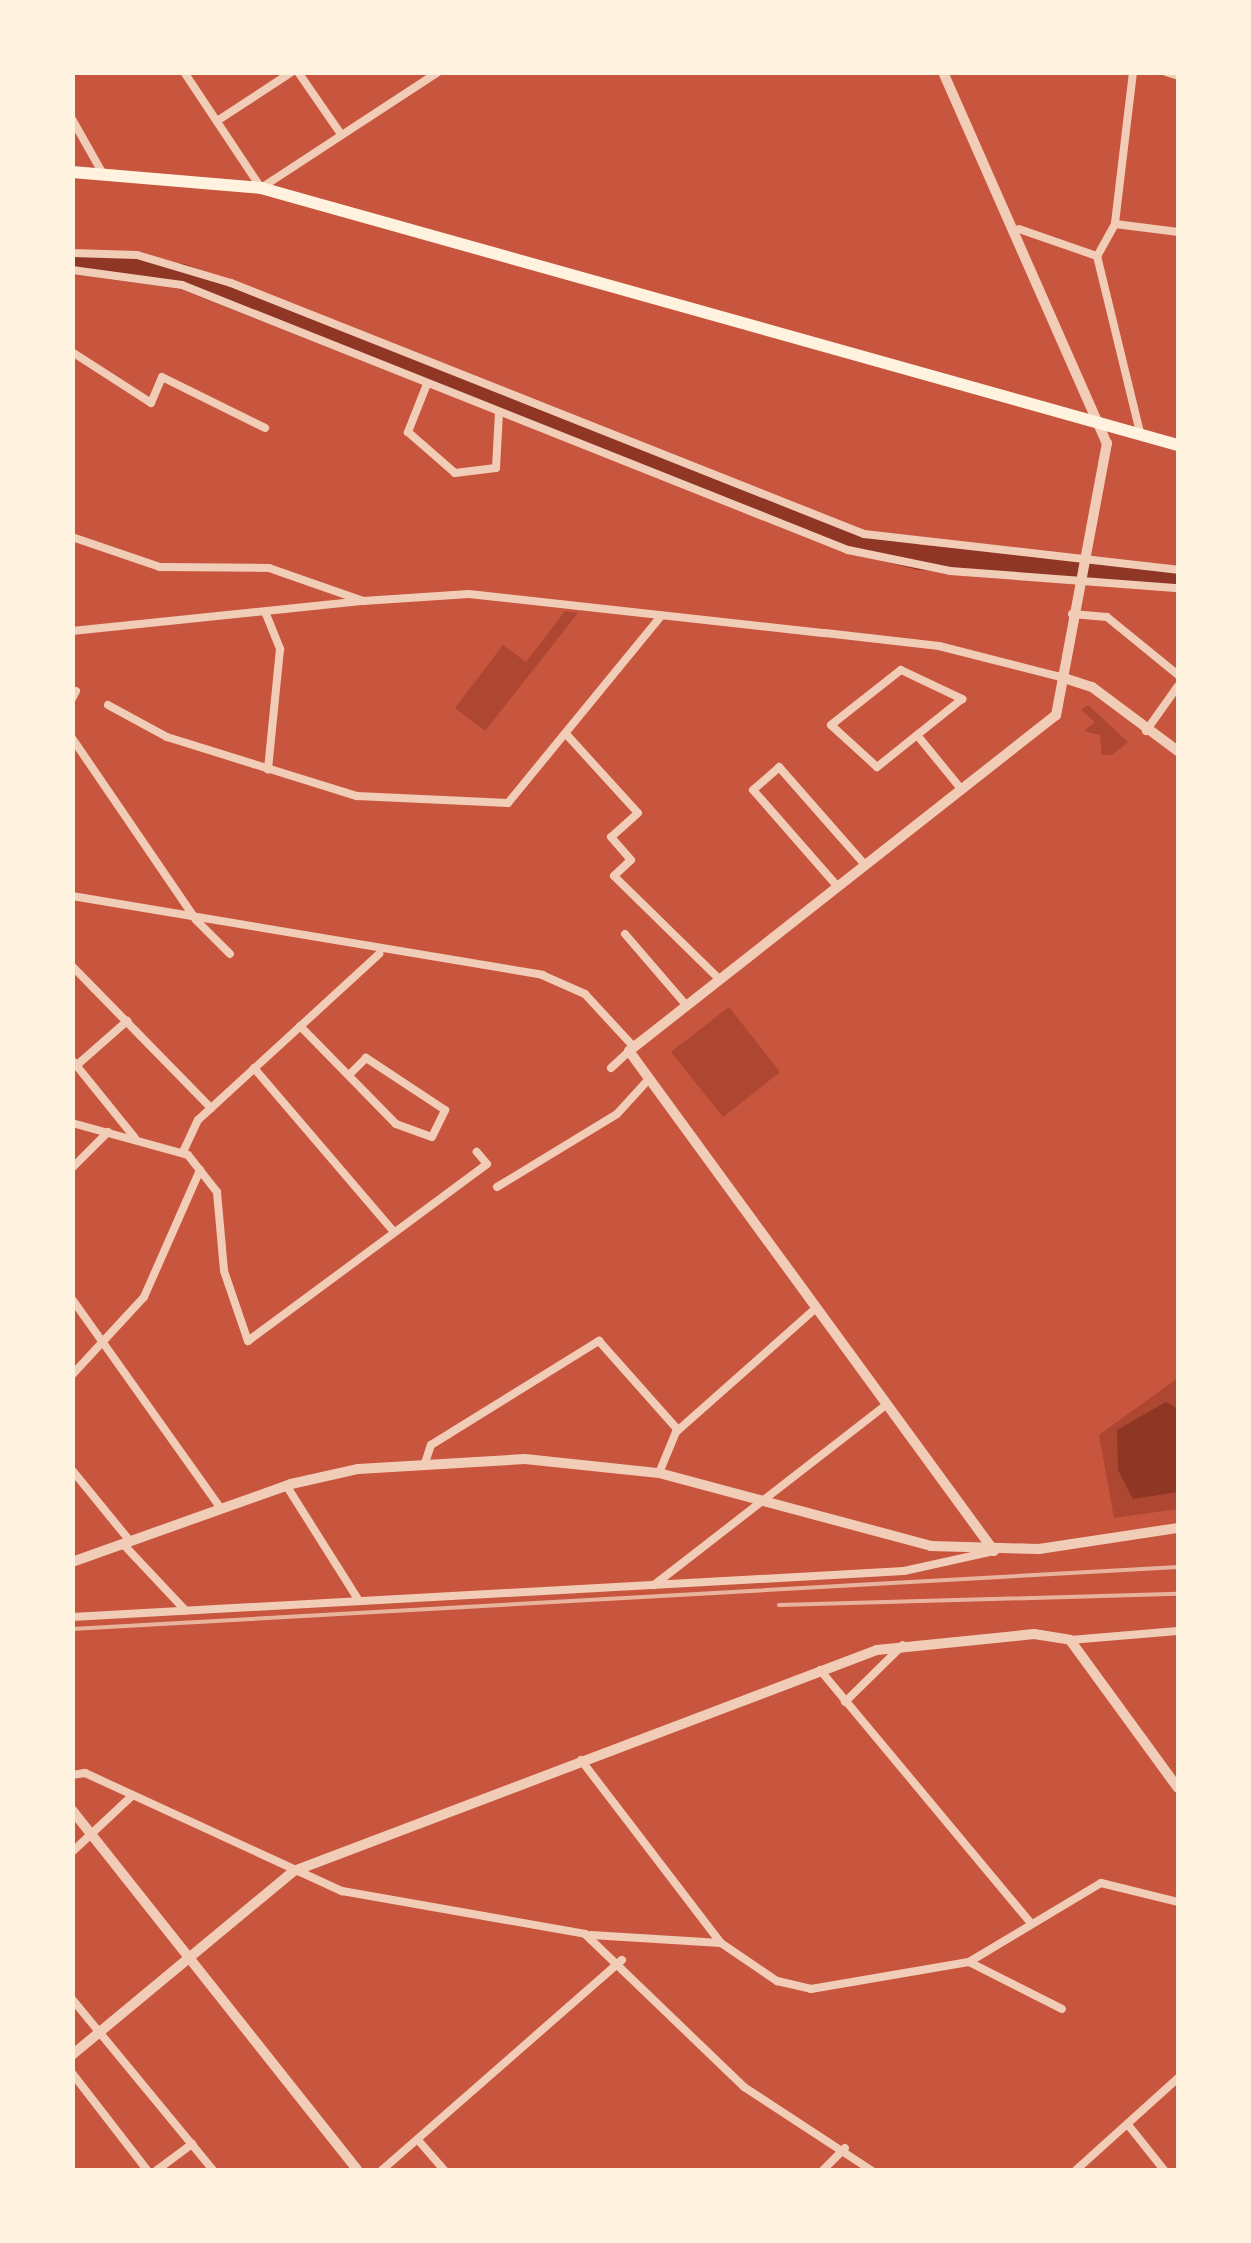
<!DOCTYPE html>
<html>
<head>
<meta charset="utf-8">
<style>
	body { margin:0 }
	#map { position:relative; width:1251px; height:2243px; overflow:hidden; background:#c8553d; font-family:Figtree,sans-serif }
	div>[style] { position:absolute }
	.green>* { inset:0; background:#ae4732 }
	.water>* { inset:0; background:#8f3625 }
	.river>* { height:25px; margin:-12.5px; padding:0 12.5px; transform-origin:12.5px; border-radius:12.5px; background:#8f3625 }
	.minor>* { height:8px; margin:-4px; padding:0 4px; transform-origin:4px; border-radius:4px; background:#f1ccb7 }
	.tertiary>* { height:10px; margin:-5px; padding:0 5px; transform-origin:5px; border-radius:5px; background:#f1ccb7 }
	.trunk>* { height:12px; margin:-6px; padding:0 6px; transform-origin:6px; border-radius:6px; background:#fff3e0 }
	.rail>* { height:4px; margin:-2px; padding:0 2px; transform-origin:2px; border-radius:2px; background:#e9b49f }
	span { translate:-50% -50%; white-space:nowrap; text-align:center; line-height:1.15; -webkit-text-stroke:10px #fff3e0; paint-order:stroke }
	.frame { position:absolute; inset:0; border:75px solid #fff3e0; pointer-events:none }
</style>
</head>
<body>
<div id="map">
	<div class="green">
		<i style="clip-path:polygon(565px 611px,578px 613px,485px 731px,455px 708px,503px 645px,526px 662px)"></i>
		<i style="clip-path:polygon(1088px 705px,1128px 742px,1112px 755px,1102px 755px,1100px 735px,1084px 731px,1095px 722px,1081px 710px)"></i>
		<i style="clip-path:polygon(729px 1007px,780px 1072px,723px 1117px,671px 1052px)"></i>
		<i style="clip-path:polygon(1178px 1378px,1178px 1509px,1114px 1518px,1099px 1435px)"></i>
	</div>
	<div class="water">
		<i style="clip-path:polygon(1166px 1402px,1178px 1409px,1178px 1492px,1133px 1499px,1118px 1470px,1117px 1430px)"></i>
	</div>
	<div class="river">
		<i style="left:72px;top:261px;width:111px;rotate:7.8deg"></i>
		<i style="left:182px;top:276px;width:715px;rotate:21.58deg"></i>
		<i style="left:847px;top:539px;width:75px;rotate:13.9deg"></i>
		<i style="left:920px;top:557px;width:259px;rotate:4.7deg"></i>
	</div>
	<div class="minor">
		<i style="left:184px;top:72px;width:139px;rotate:56.4deg"></i>
		<i style="left:261px;top:188px;width:212px;rotate:-33.2deg"></i>
		<i style="left:298px;top:72px;width:75px;rotate:55.3deg"></i>
		<i style="left:1133px;top:72px;width:153px;rotate:96.8deg"></i>
		<i style="left:1115px;top:224px;width:37px;rotate:119deg"></i>
		<i style="left:1097px;top:256px;width:185px;rotate:76.3deg"></i>
		<i style="left:1166px;top:72px;width:13px;rotate:18deg"></i>
		<i style="left:72px;top:119px;width:63px;rotate:60.6deg"></i>
		<i style="left:217px;top:121px;width:90px;rotate:-33.2deg"></i>
		<i style="left:1115px;top:224px;width:64px;rotate:7.2deg"></i>
		<i style="left:1019px;top:229px;width:83px;rotate:19.1deg"></i>
		<i style="left:72px;top:253px;width:65px;rotate:1.8deg"></i>
		<i style="left:137px;top:255px;width:98px;rotate:16.6deg"></i>
		<i style="left:231px;top:283px;width:681px;rotate:21.63deg"></i>
		<i style="left:864px;top:534px;width:316px;rotate:6.5deg"></i>
		<i style="left:72px;top:270px;width:111px;rotate:7.8deg"></i>
		<i style="left:182px;top:285px;width:717px;rotate:21.7deg"></i>
		<i style="left:848px;top:550px;width:104px;rotate:11.6deg"></i>
		<i style="left:950px;top:571px;width:229px;rotate:4.3deg"></i>
		<i style="left:72px;top:352px;width:94px;rotate:32.8deg"></i>
		<i style="left:151px;top:403px;width:28px;rotate:-67deg"></i>
		<i style="left:162px;top:377px;width:115px;rotate:26.3deg"></i>
		<i style="left:427px;top:384px;width:52px;rotate:111.6deg"></i>
		<i style="left:408px;top:432px;width:62px;rotate:41.1deg"></i>
		<i style="left:455px;top:473px;width:41px;rotate:-7deg"></i>
		<i style="left:496px;top:468px;width:55px;rotate:-86.9deg"></i>
		<i style="left:72px;top:537px;width:93px;rotate:18.8deg"></i>
		<i style="left:160px;top:567px;width:109px;rotate:0.5deg"></i>
		<i style="left:269px;top:568px;width:100px;rotate:19.3deg"></i>
		<i style="left:363px;top:601px;width:106px;rotate:-3.8deg"></i>
		<i style="left:469px;top:594px;width:358px;rotate:6.3deg"></i>
		<i style="left:825px;top:633px;width:115px;rotate:6.5deg"></i>
		<i style="left:939px;top:646px;width:126px;rotate:14.3deg"></i>
		<i style="left:266px;top:614px;width:38px;rotate:68deg"></i>
		<i style="left:280px;top:649px;width:121px;rotate:95.7deg"></i>
		<i style="left:1072px;top:614px;width:35px;rotate:5deg"></i>
		<i style="left:1107px;top:617px;width:92px;rotate:39.2deg"></i>
		<i style="left:72px;top:631px;width:293px;rotate:-5.9deg"></i>
		<i style="left:901px;top:670px;width:68px;rotate:25.4deg"></i>
		<i style="left:962px;top:699px;width:109px;rotate:141.3deg"></i>
		<i style="left:877px;top:767px;width:62px;rotate:-137.6deg"></i>
		<i style="left:831px;top:725px;width:89px;rotate:-38.2deg"></i>
		<i style="left:72px;top:699px;width:9px;rotate:-63deg"></i>
		<i style="left:108px;top:705px;width:67px;rotate:28.5deg"></i>
		<i style="left:167px;top:737px;width:199px;rotate:17.3deg"></i>
		<i style="left:357px;top:796px;width:151px;rotate:2.7deg"></i>
		<i style="left:508px;top:803px;width:242px;rotate:-50.7deg"></i>
		<i style="left:1146px;top:731px;width:55px;rotate:-54.6deg"></i>
		<i style="left:567px;top:735px;width:105px;rotate:47.7deg"></i>
		<i style="left:638px;top:813px;width:36px;rotate:138deg"></i>
		<i style="left:611px;top:837px;width:30px;rotate:49deg"></i>
		<i style="left:631px;top:860px;width:23px;rotate:137deg"></i>
		<i style="left:614px;top:876px;width:147px;rotate:44.4deg"></i>
		<i style="left:917px;top:735px;width:71px;rotate:50.7deg"></i>
		<i style="left:72px;top:738px;width:220px;rotate:55.7deg"></i>
		<i style="left:196px;top:920px;width:48px;rotate:45deg"></i>
		<i style="left:838px;top:887px;width:129px;rotate:-131.2deg"></i>
		<i style="left:753px;top:790px;width:35px;rotate:-41deg"></i>
		<i style="left:779px;top:767px;width:130px;rotate:48.7deg"></i>
		<i style="left:72px;top:896px;width:477px;rotate:9.5deg"></i>
		<i style="left:542px;top:975px;width:47px;rotate:23.8deg"></i>
		<i style="left:585px;top:994px;width:71px;rotate:47.3deg"></i>
		<i style="left:625px;top:934px;width:94px;rotate:49.3deg"></i>
		<i style="left:72px;top:966px;width:199px;rotate:45.6deg"></i>
		<i style="left:300px;top:1026px;width:137px;rotate:45.6deg"></i>
		<i style="left:396px;top:1124px;width:38px;rotate:20deg"></i>
		<i style="left:432px;top:1137px;width:30px;rotate:-64deg"></i>
		<i style="left:445px;top:1110px;width:95px;rotate:-146.6deg"></i>
		<i style="left:366px;top:1058px;width:24px;rotate:135deg"></i>
		<i style="left:72px;top:1060px;width:100px;rotate:51.1deg"></i>
		<i style="left:77px;top:1065px;width:67px;rotate:-41.3deg"></i>
		<i style="left:254px;top:1068px;width:214px;rotate:49.5deg"></i>
		<i style="left:611px;top:1068px;width:25px;rotate:-43deg"></i>
		<i style="left:72px;top:1123px;width:120px;rotate:15.4deg"></i>
		<i style="left:188px;top:1155px;width:47px;rotate:51.9deg"></i>
		<i style="left:217px;top:1192px;width:79px;rotate:84.9deg"></i>
		<i style="left:224px;top:1271px;width:74px;rotate:71.1deg"></i>
		<i style="left:248px;top:1341px;width:297px;rotate:-36.5deg"></i>
		<i style="left:487px;top:1164px;width:16px;rotate:-130deg"></i>
		<i style="left:183px;top:1152px;width:35px;rotate:-65deg"></i>
		<i style="left:198px;top:1120px;width:246px;rotate:-42.5deg"></i>
		<i style="left:72px;top:1168px;width:51px;rotate:-45deg"></i>
		<i style="left:497px;top:1187px;width:140px;rotate:-31.3deg"></i>
		<i style="left:617px;top:1114px;width:46px;rotate:-47.6deg"></i>
		<i style="left:72px;top:1299px;width:257px;rotate:54.6deg"></i>
		<i style="left:72px;top:1375px;width:106px;rotate:-47.3deg"></i>
		<i style="left:144px;top:1297px;width:139px;rotate:-66.2deg"></i>
		<i style="left:425px;top:1463px;width:19px;rotate:-72deg"></i>
		<i style="left:431px;top:1445px;width:198px;rotate:-31.8deg"></i>
		<i style="left:599px;top:1341px;width:119px;rotate:48.4deg"></i>
		<i style="left:72px;top:1470px;width:92px;rotate:50.8deg"></i>
		<i style="left:659px;top:1473px;width:44px;rotate:-67.5deg"></i>
		<i style="left:676px;top:1432px;width:187px;rotate:-41.5deg"></i>
		<i style="left:286px;top:1485px;width:137px;rotate:57.8deg"></i>
		<i style="left:123px;top:1544px;width:91px;rotate:46.8deg"></i>
		<i style="left:654px;top:1585px;width:295px;rotate:-37.8deg"></i>
		<i style="left:72px;top:1617px;width:833px;rotate:-3.16deg"></i>
		<i style="left:904px;top:1571px;width:92px;rotate:-12.5deg"></i>
		<i style="left:1070px;top:1640px;width:108px;rotate:-4.8deg"></i>
		<i style="left:820px;top:1670px;width:329px;rotate:50.2deg"></i>
		<i style="left:845px;top:1702px;width:81px;rotate:-44.5deg"></i>
		<i style="left:581px;top:1760px;width:230px;rotate:52.6deg"></i>
		<i style="left:721px;top:1943px;width:68px;rotate:34.2deg"></i>
		<i style="left:777px;top:1981px;width:35px;rotate:13deg"></i>
		<i style="left:811px;top:1989px;width:160px;rotate:-9.7deg"></i>
		<i style="left:969px;top:1962px;width:154px;rotate:-30.9deg"></i>
		<i style="left:1101px;top:1883px;width:79px;rotate:13.9deg"></i>
		<i style="left:72px;top:1775px;width:13px;rotate:-9deg"></i>
		<i style="left:85px;top:1773px;width:283px;rotate:24.7deg"></i>
		<i style="left:342px;top:1891px;width:247px;rotate:10deg"></i>
		<i style="left:585px;top:1934px;width:221px;rotate:43.9deg"></i>
		<i style="left:744px;top:2087px;width:152px;rotate:33.2deg"></i>
		<i style="left:72px;top:1852px;width:83px;rotate:-43.1deg"></i>
		<i style="left:591px;top:1935px;width:130px;rotate:3.5deg"></i>
		<i style="left:969px;top:1962px;width:104px;rotate:26.8deg"></i>
		<i style="left:72px;top:1999px;width:222px;rotate:50.5deg"></i>
		<i style="left:72px;top:2073px;width:123px;rotate:52.3deg"></i>
		<i style="left:1129px;top:2126px;width:56px;rotate:51.5deg"></i>
		<i style="left:418px;top:2140px;width:40px;rotate:49deg"></i>
		<i style="left:157px;top:2170px;width:44px;rotate:-36.6deg"></i>
		<i style="left:382px;top:2170px;width:319px;rotate:-41.2deg"></i>
		<i style="left:823px;top:2170px;width:31px;rotate:-45deg"></i>
		<i style="left:1076px;top:2170px;width:137px;rotate:-42deg"></i>
	</div>
	<div class="tertiary">
		<i style="left:943px;top:72px;width:406px;rotate:66.2deg"></i>
		<i style="left:1107px;top:443px;width:277px;rotate:100.6deg"></i>
		<i style="left:1056px;top:715px;width:543px;rotate:141.8deg"></i>
		<i style="left:629px;top:1051px;width:619px;rotate:53.87deg"></i>
		<i style="left:1061px;top:677px;width:33px;rotate:18deg"></i>
		<i style="left:1092px;top:687px;width:107px;rotate:36.7deg"></i>
		<i style="left:72px;top:1562px;width:232px;rotate:-19.6deg"></i>
		<i style="left:291px;top:1484px;width:69px;rotate:-12.6deg"></i>
		<i style="left:358px;top:1469px;width:167px;rotate:-3.4deg"></i>
		<i style="left:525px;top:1459px;width:135px;rotate:6deg"></i>
		<i style="left:659px;top:1473px;width:282px;rotate:15deg"></i>
		<i style="left:931px;top:1546px;width:108px;rotate:1.6deg"></i>
		<i style="left:1039px;top:1549px;width:141px;rotate:-8.6deg"></i>
		<i style="left:72px;top:1810px;width:459px;rotate:51.6deg"></i>
		<i style="left:72px;top:2055px;width:288px;rotate:-39.7deg"></i>
		<i style="left:294px;top:1871px;width:623px;rotate:-20.76deg"></i>
		<i style="left:877px;top:1650px;width:158px;rotate:-5.8deg"></i>
		<i style="left:1034px;top:1634px;width:36px;rotate:9deg"></i>
		<i style="left:1070px;top:1640px;width:183px;rotate:53.9deg"></i>
	</div>
	<div class="trunk">
		<i style="left:72px;top:172px;width:190px;rotate:4.8deg"></i>
		<i style="left:261px;top:188px;width:952px;rotate:15.66deg"></i>
	</div>
	<div class="rail">
		<i style="left:779px;top:1605px;width:399px;rotate:-1.6deg"></i>
		<i style="left:72px;top:1629px;width:1108px;rotate:-3.21deg"></i>
	</div>
	<div class="frame"></div>
</div>
</body>
</html>
